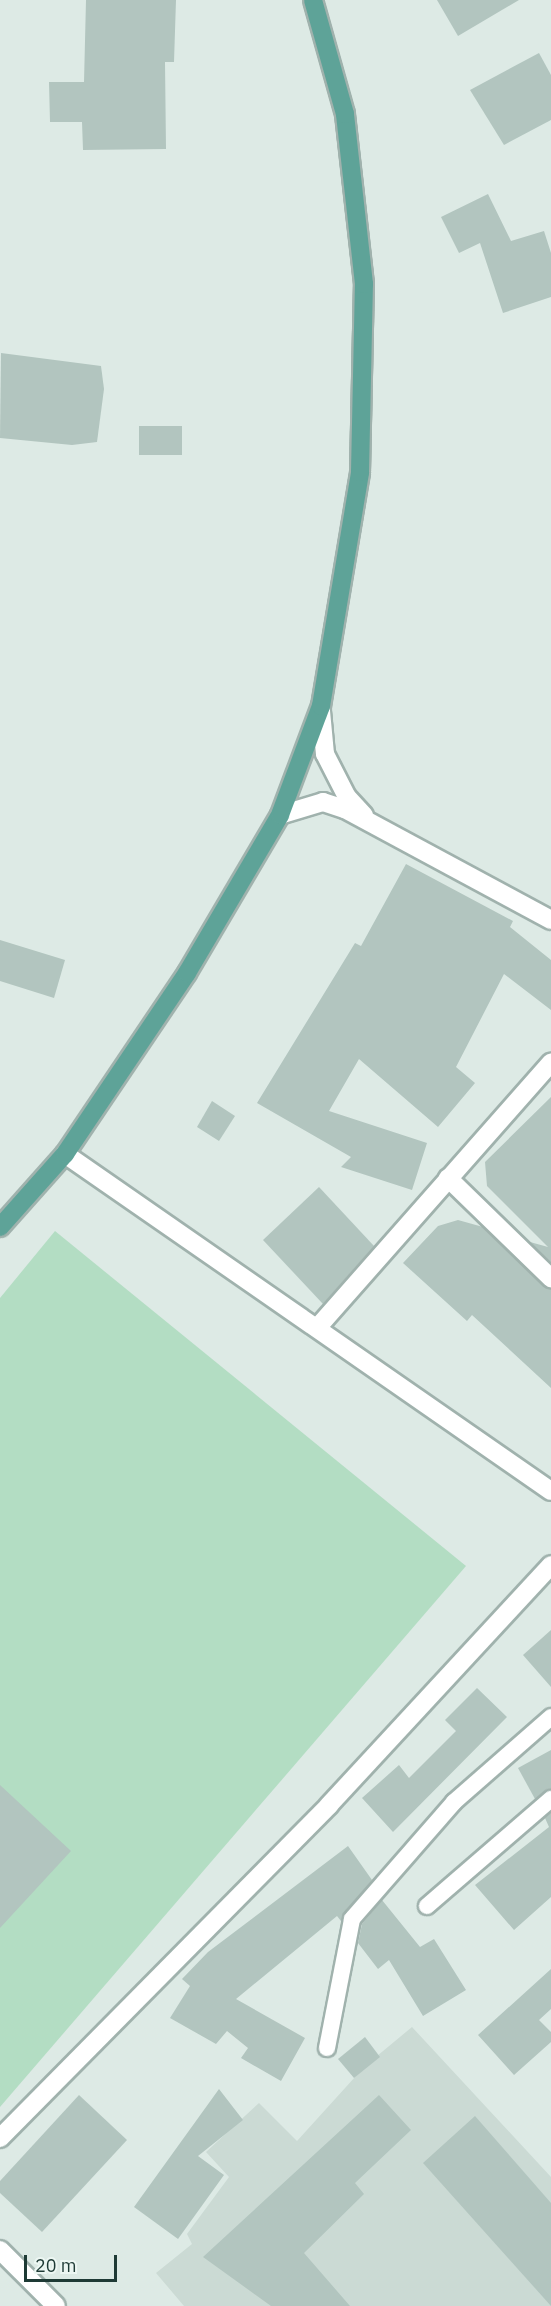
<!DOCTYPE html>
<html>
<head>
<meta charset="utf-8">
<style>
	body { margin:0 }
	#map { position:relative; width:551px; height:2306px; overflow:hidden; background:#ddeae5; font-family:"IBM Plex Sans",sans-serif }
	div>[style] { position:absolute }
	.built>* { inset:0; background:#cbdad4 }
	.green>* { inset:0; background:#b3ddc3 }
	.building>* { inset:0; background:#b2c5bf }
	.roads { filter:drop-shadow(2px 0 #a0b2ad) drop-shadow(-2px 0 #a0b2ad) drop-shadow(0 2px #a0b2ad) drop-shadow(0 -2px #a0b2ad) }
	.service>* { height:16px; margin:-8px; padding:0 8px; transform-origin:8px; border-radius:8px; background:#fff }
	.minor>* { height:18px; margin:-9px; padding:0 9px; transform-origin:9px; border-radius:9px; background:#fff }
	.primary>* { height:18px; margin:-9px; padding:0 9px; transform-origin:9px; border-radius:9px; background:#5ea398 }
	span { translate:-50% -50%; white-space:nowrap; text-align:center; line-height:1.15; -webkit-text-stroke:5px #edf7f3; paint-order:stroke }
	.scale { position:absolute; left:24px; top:2255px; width:93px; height:27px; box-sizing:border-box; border:3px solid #1e3a35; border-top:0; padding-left:8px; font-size:18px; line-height:21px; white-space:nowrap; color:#1e3a35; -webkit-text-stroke:4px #edf7f3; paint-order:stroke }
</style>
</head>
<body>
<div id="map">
	<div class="built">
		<i style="clip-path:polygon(412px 2027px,551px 2177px,551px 2306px,184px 2306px,156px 2273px,192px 2244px,187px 2234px,229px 2177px,206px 2152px,259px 2103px,297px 2141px,365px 2066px)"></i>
	</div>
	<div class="green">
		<i style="clip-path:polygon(55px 1231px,466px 1566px,0 2107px,0 1298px)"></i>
	</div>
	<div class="building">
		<i style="clip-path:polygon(86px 0,176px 0,174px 62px,165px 62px,166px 149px,83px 150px,82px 122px,50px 122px,49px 82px,84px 82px)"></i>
		<i style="clip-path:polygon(437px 0,519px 0,458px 36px)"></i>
		<i style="clip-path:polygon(539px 53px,551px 75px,551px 120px,504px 145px,470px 90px)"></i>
		<i style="clip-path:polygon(488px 194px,511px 241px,544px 231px,551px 253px,551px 297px,503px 313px,480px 243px,459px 253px,441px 217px)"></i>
		<i style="clip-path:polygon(1px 353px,101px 366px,104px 389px,97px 442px,72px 445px,0 438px)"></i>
		<i style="clip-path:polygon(139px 426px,182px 426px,182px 455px,139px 455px)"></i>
		<i style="clip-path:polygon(406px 864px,513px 921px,510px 927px,551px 960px,551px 1010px,504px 974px,456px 1067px,475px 1083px,438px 1127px,359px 1059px,329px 1111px,427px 1143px,412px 1190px,341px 1167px,351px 1157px,257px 1103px,355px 943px,361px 946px)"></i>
		<i style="clip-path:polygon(0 940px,65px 960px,54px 998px,0 981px)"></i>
		<i style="clip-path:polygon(551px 1097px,551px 1262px,530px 1242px,548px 1247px,487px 1186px,485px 1162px)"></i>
		<i style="clip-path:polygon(212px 1101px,235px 1116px,219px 1141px,197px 1127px)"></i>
		<i style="clip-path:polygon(319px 1187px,374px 1246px,323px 1304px,263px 1240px)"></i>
		<i style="clip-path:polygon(458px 1220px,483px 1227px,551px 1289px,551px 1388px,472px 1315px,467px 1321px,403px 1263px,438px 1226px)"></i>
		<i style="clip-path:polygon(551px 1630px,551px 1687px,523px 1655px)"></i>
		<i style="clip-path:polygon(477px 1688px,507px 1717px,393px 1832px,362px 1798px,399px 1765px,409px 1778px,456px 1731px,445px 1720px)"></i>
		<i style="clip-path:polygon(551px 1750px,551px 1789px,535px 1799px,518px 1768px)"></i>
		<i style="clip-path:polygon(0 1785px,71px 1851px,0 1928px)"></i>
		<i style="clip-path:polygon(551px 1813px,551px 1897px,514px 1930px,475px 1885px,549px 1827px,545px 1818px)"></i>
		<i style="clip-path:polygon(348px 1846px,372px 1880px,341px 1921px,337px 1916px,236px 1999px,305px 2038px,281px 2081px,241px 2058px,248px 2048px,227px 2031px,216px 2044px,170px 2018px,190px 1986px,182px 1979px,208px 1952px)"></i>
		<i style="clip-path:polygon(382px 1900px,420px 1947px,434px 1939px,466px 1990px,423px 2016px,389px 1960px,378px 1969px,358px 1943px,362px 1924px)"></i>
		<i style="clip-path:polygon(551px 1969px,551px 2009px,539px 2020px,551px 2032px,551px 2042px,514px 2075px,478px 2035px)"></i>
		<i style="clip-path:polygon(365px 2037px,380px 2057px,354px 2078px,338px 2059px)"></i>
		<i style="clip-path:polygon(219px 2089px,243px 2120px,198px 2156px,224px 2175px,178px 2239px,134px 2207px)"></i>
		<i style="clip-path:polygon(79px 2095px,127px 2140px,42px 2232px,0 2193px,0 2181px)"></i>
		<i style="clip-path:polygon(379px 2095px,411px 2130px,355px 2183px,364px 2194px,304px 2253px,350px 2306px,271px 2306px,203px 2257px)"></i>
		<i style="clip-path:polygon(475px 2116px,551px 2203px,551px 2306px,423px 2163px)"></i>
	</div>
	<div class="roads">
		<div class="service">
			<i style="left:427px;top:1906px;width:164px;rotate:-40.8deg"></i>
			<i style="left:327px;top:2048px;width:131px;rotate:-79deg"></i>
			<i style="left:352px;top:1919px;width:155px;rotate:-48.9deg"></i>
			<i style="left:454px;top:1802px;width:129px;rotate:-41.2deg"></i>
		</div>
		<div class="minor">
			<i style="left:321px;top:711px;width:43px;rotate:84.7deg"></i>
			<i style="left:325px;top:754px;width:48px;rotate:62.9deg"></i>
			<i style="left:347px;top:797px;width:25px;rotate:47deg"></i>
			<i style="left:280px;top:815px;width:45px;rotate:-16.8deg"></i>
			<i style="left:323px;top:802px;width:23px;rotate:18deg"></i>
			<i style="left:345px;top:809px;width:234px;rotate:28.3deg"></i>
			<i style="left:65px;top:1154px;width:591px;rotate:34.74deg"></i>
			<i style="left:448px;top:1178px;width:144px;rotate:44.2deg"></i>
			<i style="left:317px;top:1328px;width:354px;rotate:-48.6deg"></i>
			<i style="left:0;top:2138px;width:468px;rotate:-45.3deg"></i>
			<i style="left:329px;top:1805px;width:327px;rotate:-47.2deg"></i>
			<i style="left:0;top:2250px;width:79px;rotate:45deg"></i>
		</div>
		<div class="primary">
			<i style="left:0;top:1227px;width:98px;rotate:-48.3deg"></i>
			<i style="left:65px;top:1154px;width:218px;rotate:-56deg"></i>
			<i style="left:187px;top:973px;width:183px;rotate:-59.5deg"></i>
			<i style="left:280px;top:815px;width:116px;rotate:-69.4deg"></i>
			<i style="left:321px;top:706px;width:237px;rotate:-80.5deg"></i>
			<i style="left:360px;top:472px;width:188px;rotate:-88.8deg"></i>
			<i style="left:364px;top:284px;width:171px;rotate:-96.4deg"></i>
			<i style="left:345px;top:114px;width:118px;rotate:-105.7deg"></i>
		</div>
	</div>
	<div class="scale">20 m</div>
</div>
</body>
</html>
